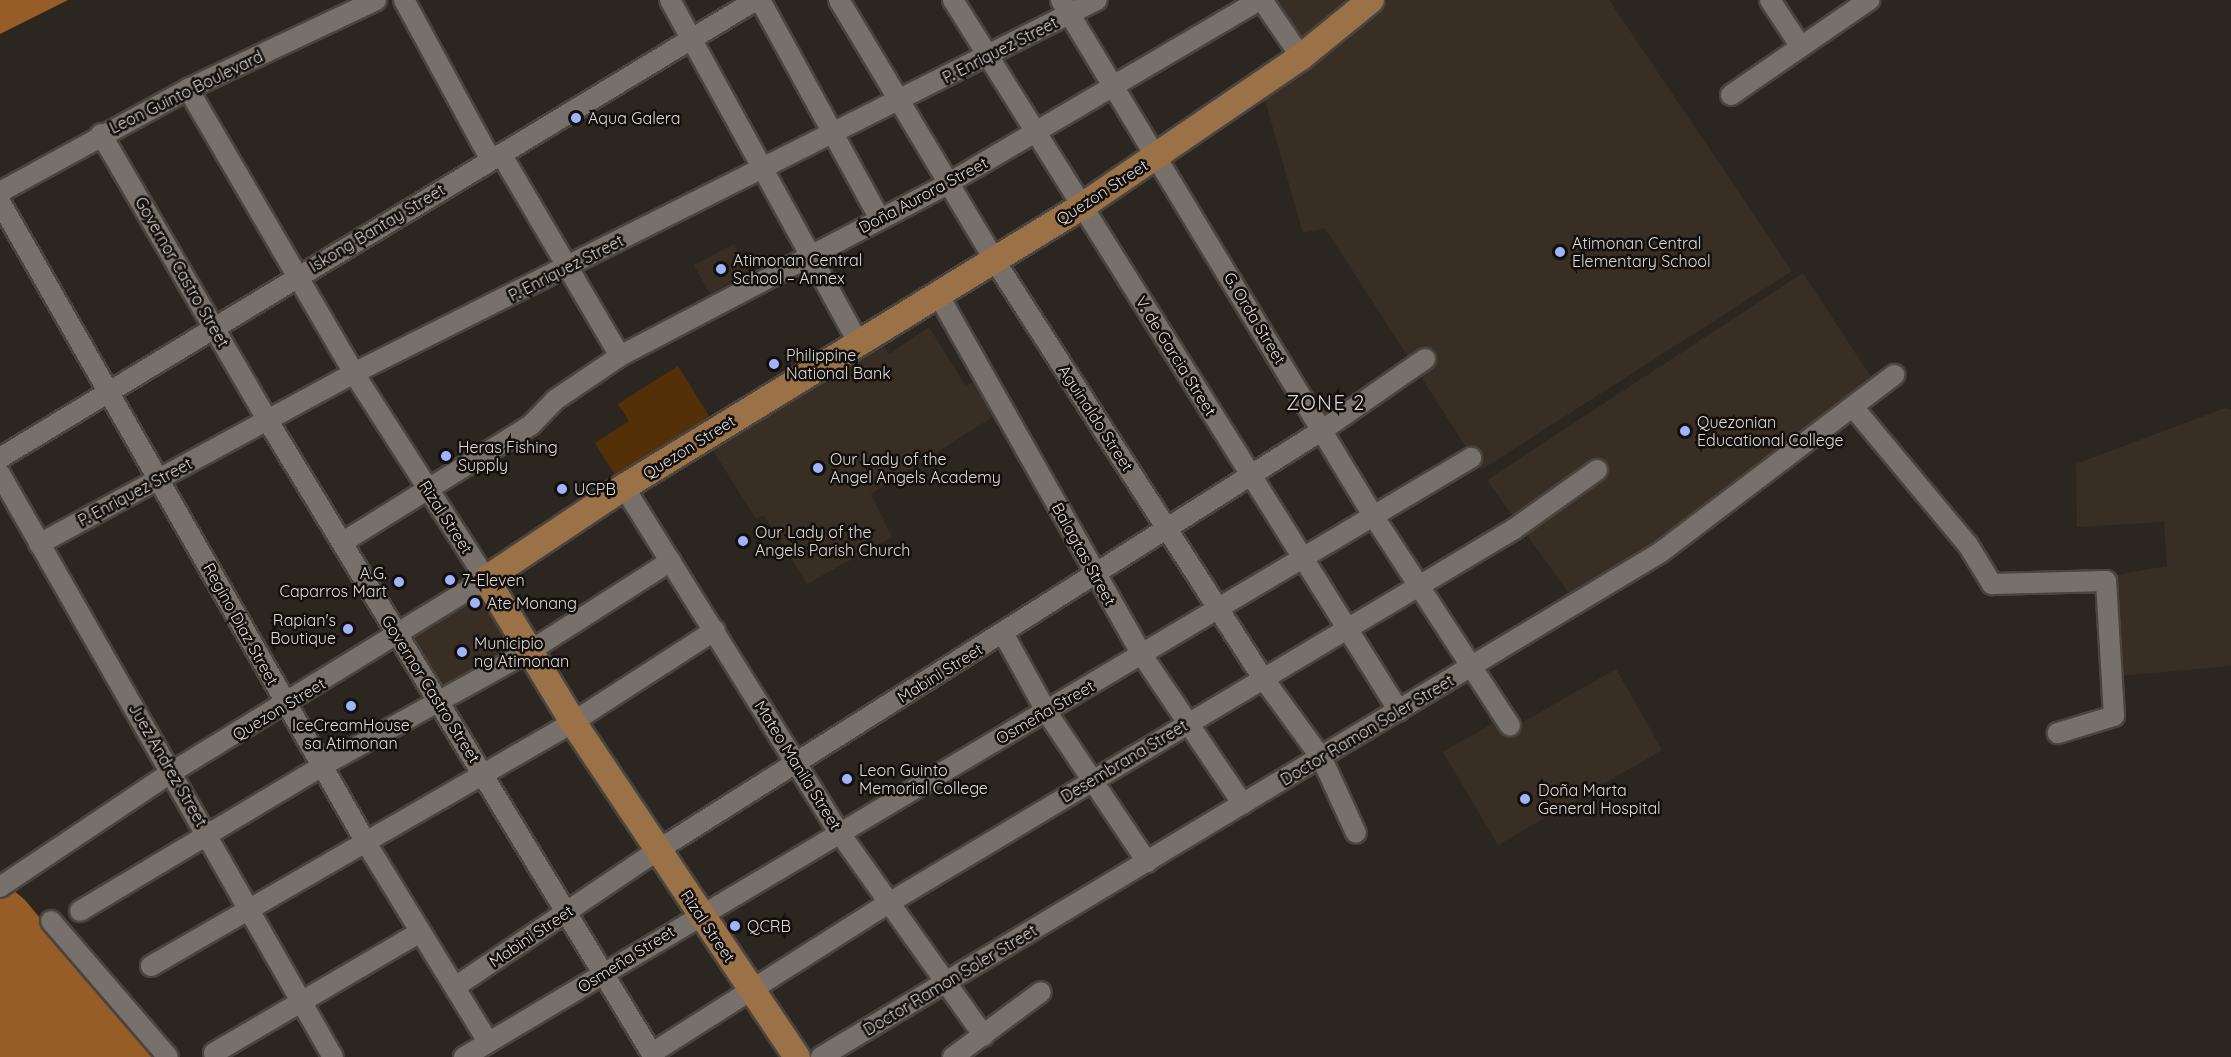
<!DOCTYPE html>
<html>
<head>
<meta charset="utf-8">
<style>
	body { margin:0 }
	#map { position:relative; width:2231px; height:1057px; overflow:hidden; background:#2c2621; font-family:Quicksand,sans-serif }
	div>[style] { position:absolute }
	.built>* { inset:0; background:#382e24 }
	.green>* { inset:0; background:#543009 }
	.water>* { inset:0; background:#965e26 }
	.roads { filter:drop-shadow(2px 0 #49443f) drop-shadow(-2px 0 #49443f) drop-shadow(0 2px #49443f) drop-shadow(0 -2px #49443f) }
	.minor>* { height:20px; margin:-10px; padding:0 10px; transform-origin:10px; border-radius:10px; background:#78716b }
	.major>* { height:26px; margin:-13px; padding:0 13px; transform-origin:13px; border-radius:13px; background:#9b7148 }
	.dots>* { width:16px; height:16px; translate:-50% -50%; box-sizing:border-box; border:3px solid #120f0d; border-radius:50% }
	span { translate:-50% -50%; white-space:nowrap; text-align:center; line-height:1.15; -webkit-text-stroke:5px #120f0d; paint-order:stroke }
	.street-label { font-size:16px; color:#dedad7 }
	.poi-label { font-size:16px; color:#dedad7 }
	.left { translate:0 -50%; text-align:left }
	.right { translate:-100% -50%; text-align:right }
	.quarter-label { font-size:20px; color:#dedad7; letter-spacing:1.5px }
</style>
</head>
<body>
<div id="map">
	<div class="built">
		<i style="clip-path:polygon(1274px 0,1354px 0,1302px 38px)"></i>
		<i style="clip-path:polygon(1389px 0,1609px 0,1792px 271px,1481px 470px,1325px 228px,1303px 233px,1264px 97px)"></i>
		<i style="clip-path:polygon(734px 244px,748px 273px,710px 294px,694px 265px)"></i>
		<i style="clip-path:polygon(1803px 273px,1875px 383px,1651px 549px,1573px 599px,1487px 480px)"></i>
		<i style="clip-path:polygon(929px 327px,965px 385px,983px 380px,1002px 411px,871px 494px,892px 537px,807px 584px,764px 515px,756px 519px,707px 441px,878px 335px,889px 354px)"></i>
		<i style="clip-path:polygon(2225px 408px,2231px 409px,2231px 666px,2118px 676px,2116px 575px,2167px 566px,2164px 522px,2077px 527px,2076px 464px)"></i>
		<i style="clip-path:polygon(484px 590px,518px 648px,441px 695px,406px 637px)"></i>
		<i style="clip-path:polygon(1616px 669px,1662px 750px,1498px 845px,1443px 752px,1493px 723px,1500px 735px)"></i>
	</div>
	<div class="green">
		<i style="clip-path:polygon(678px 366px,711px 419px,617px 478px,595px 443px,629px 421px,618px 404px)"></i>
	</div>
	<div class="water">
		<i style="clip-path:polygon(0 0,68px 0,0 34px)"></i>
		<i style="clip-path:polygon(0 879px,25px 900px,155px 1057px,0 1057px)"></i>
	</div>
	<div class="roads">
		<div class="minor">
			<i style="left:404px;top:0;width:182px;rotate:61.5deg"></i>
			<i style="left:670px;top:0;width:390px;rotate:61.2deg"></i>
			<i style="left:760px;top:0;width:250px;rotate:61.3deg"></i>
			<i style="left:839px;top:0;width:304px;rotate:59.1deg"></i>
			<i style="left:995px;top:261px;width:496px;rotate:57.3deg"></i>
			<i style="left:1263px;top:678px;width:100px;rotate:53.9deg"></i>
			<i style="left:1322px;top:759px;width:81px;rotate:65.3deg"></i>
			<i style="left:953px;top:0;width:839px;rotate:57.9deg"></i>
			<i style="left:1061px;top:0;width:604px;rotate:58.81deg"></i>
			<i style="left:1374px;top:517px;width:249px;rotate:56.9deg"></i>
			<i style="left:1262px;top:0;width:69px;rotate:55.6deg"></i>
			<i style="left:1770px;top:0;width:56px;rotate:56.6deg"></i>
			<i style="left:1731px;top:95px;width:168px;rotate:-34.5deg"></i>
			<i style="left:101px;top:134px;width:332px;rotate:59.8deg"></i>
			<i style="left:268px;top:421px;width:744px;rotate:58.75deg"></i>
			<i style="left:501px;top:154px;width:234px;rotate:59.5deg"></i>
			<i style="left:0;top:192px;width:214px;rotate:-28.7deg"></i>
			<i style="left:188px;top:89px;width:208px;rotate:-25.3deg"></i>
			<i style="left:0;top:202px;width:736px;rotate:60.26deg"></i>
			<i style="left:365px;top:841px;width:236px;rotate:58.5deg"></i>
			<i style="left:939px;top:296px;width:412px;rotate:60.5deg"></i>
			<i style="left:1142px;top:655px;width:180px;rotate:55.9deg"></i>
			<i style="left:1853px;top:407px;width:180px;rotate:50.2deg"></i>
			<i style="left:1968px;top:545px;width:46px;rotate:58.4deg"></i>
			<i style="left:1992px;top:584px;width:114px;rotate:-1.5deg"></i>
			<i style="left:2106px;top:581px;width:135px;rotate:86.6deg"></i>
			<i style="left:2114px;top:716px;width:59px;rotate:163.1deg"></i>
			<i style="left:0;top:458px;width:884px;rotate:-31.21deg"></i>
			<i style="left:0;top:474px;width:671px;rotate:60.27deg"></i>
			<i style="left:624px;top:487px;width:407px;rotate:58.1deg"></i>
			<i style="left:839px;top:832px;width:250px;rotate:54.6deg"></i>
			<i style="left:343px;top:542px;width:221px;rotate:-31.9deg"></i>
			<i style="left:531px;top:425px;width:35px;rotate:-46deg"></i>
			<i style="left:555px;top:400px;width:78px;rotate:-34.1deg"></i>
			<i style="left:620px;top:356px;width:369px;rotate:-27.7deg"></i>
			<i style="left:947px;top:184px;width:362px;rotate:-30.5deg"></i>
			<i style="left:39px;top:544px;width:358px;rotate:-28.5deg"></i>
			<i style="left:354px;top:373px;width:831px;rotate:-26.66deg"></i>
			<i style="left:1003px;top:633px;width:89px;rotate:61.1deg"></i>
			<i style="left:1046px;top:711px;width:182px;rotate:56.2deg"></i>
			<i style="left:0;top:887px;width:207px;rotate:-33.8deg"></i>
			<i style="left:172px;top:772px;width:369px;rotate:-31.6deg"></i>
			<i style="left:486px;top:579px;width:245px;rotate:-122.7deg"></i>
			<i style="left:354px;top:373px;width:329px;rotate:-120.3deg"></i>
			<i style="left:80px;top:911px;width:284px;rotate:-30.9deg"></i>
			<i style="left:324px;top:765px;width:235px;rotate:-29deg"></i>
			<i style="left:530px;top:651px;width:167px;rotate:-32.6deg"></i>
			<i style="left:51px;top:921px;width:179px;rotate:49.3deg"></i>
			<i style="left:151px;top:966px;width:487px;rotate:-30deg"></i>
			<i style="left:573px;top:722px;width:169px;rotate:-32.9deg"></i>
			<i style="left:455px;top:987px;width:245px;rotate:-34deg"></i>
			<i style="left:658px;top:850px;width:788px;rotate:-32.3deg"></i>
			<i style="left:1324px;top:429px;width:123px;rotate:-34.7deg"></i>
			<i style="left:214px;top:1053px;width:239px;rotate:-30.4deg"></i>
			<i style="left:652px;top:1053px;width:278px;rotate:-32.4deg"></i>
			<i style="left:887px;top:904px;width:731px;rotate:-30.88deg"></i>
			<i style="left:1514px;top:529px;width:102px;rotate:-35.4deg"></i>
			<i style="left:464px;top:1057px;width:1172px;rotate:-30.75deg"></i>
			<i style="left:821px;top:1057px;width:980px;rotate:-31.01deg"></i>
			<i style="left:1661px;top:552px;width:293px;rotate:-37.2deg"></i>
			<i style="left:953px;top:1057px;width:109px;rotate:-36.5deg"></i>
		</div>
		<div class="major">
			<i style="left:797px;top:1057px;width:403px;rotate:-123.8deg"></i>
			<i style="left:573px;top:722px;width:167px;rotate:-121.3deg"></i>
			<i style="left:486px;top:579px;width:166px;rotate:-33.7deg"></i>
			<i style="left:624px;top:487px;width:536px;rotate:-31.5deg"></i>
			<i style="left:1081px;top:207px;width:266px;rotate:-34.3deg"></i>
			<i style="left:1301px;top:57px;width:90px;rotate:-39.2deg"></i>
		</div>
	</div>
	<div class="dots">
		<i style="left:576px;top:118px;background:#a0b3fd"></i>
		<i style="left:1560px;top:252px;background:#a0b3fd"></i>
		<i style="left:721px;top:269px;background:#a0b3fd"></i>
		<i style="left:774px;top:364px;background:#a0b3fd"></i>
		<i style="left:1685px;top:431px;background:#a0b3fd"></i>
		<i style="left:446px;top:456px;background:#a0b3fd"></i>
		<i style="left:818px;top:468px;background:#a0b3fd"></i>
		<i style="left:562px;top:489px;background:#a0b3fd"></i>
		<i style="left:743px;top:541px;background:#a0b3fd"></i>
		<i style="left:450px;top:580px;background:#a0b3fd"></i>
		<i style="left:399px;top:582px;background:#a0b3fd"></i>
		<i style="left:475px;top:603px;background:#a0b3fd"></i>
		<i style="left:348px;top:629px;background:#a0b3fd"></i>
		<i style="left:462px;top:652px;background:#a0b3fd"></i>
		<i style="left:351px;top:706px;background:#a0b3fd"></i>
		<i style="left:847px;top:779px;background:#a0b3fd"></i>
		<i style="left:1525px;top:799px;background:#a0b3fd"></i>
		<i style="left:735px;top:926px;background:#a0b3fd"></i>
	</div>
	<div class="street-label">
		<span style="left:1000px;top:50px;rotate:-27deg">P. Enriquez Street</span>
		<span style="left:186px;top:92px;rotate:-26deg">Leon Guinto Boulevard</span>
		<span style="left:1102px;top:192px;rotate:-33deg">Quezon Street</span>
		<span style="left:923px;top:195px;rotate:-28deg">Doña Aurora Street</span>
		<span style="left:377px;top:228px;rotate:-31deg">Iskong Bantay Street</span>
		<span style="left:566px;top:268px;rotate:-27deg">P. Enriquez Street</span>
		<span style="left:182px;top:272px;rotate:60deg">Governor Castro Street</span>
		<span style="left:1255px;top:318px;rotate:59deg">G. Orda Street</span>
		<span style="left:1176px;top:356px;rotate:58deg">V. de Garcia Street</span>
		<span style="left:1096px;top:418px;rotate:57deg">Aguinaldo Street</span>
		<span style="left:689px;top:447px;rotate:-32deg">Quezon Street</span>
		<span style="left:135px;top:492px;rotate:-28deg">P. Enriquez Street</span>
		<span style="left:446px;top:517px;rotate:57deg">Rizal Street</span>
		<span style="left:1084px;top:554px;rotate:61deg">Balagtas Street</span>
		<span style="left:241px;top:624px;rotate:61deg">Regino Diaz Street</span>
		<span style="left:940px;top:673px;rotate:-32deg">Mabini Street</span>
		<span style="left:431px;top:689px;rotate:58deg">Governor Castro Street</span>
		<span style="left:279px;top:709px;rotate:-31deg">Quezon Street</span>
		<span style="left:1045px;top:712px;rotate:-30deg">Osmeña Street</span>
		<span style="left:1367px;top:730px;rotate:-31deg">Doctor Ramon Soler Street</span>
		<span style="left:1124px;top:761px;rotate:-31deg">Desembrana Street</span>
		<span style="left:168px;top:765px;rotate:60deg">Juez Andrez Street</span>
		<span style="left:798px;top:765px;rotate:58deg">Mateo Manila Street</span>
		<span style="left:708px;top:926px;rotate:56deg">Rizal Street</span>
		<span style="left:531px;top:936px;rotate:-34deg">Mabini Street</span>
		<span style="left:626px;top:959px;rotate:-32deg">Osmeña Street</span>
		<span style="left:950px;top:980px;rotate:-31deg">Doctor Ramon Soler Street</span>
	</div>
	<div class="poi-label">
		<span class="left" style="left:588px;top:118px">Aqua Galera</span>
		<span class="left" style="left:1572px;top:252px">Atimonan Central<br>Elementary School</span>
		<span class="left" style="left:733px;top:269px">Atimonan Central<br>School – Annex</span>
		<span class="left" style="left:786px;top:364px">Philippine<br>National Bank</span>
		<span class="left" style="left:1697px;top:431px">Quezonian<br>Educational College</span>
		<span class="left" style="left:458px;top:456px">Heras Fishing<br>Supply</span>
		<span class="left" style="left:830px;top:468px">Our Lady of the<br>Angel Angels Academy</span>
		<span class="left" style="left:574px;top:489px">UCPB</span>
		<span class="left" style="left:755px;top:541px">Our Lady of the<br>Angels Parish Church</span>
		<span class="right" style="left:387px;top:582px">A.G.<br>Caparros Mart</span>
		<span class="left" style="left:462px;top:580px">7-Eleven</span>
		<span class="left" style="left:487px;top:603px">Ate Monang</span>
		<span class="right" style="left:336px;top:629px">Rapian's<br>Boutique</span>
		<span class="left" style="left:474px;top:652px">Municipio<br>ng Atimonan</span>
		<span style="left:351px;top:734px">IceCreamHouse<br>sa Atimonan</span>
		<span class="left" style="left:859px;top:779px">Leon Guinto<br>Memorial College</span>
		<span class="left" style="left:1538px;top:799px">Doña Marta<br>General Hospital</span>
		<span class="left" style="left:747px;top:926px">QCRB</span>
	</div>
	<div class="quarter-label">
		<span style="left:1326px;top:402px">ZONE 2</span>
	</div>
</div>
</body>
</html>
